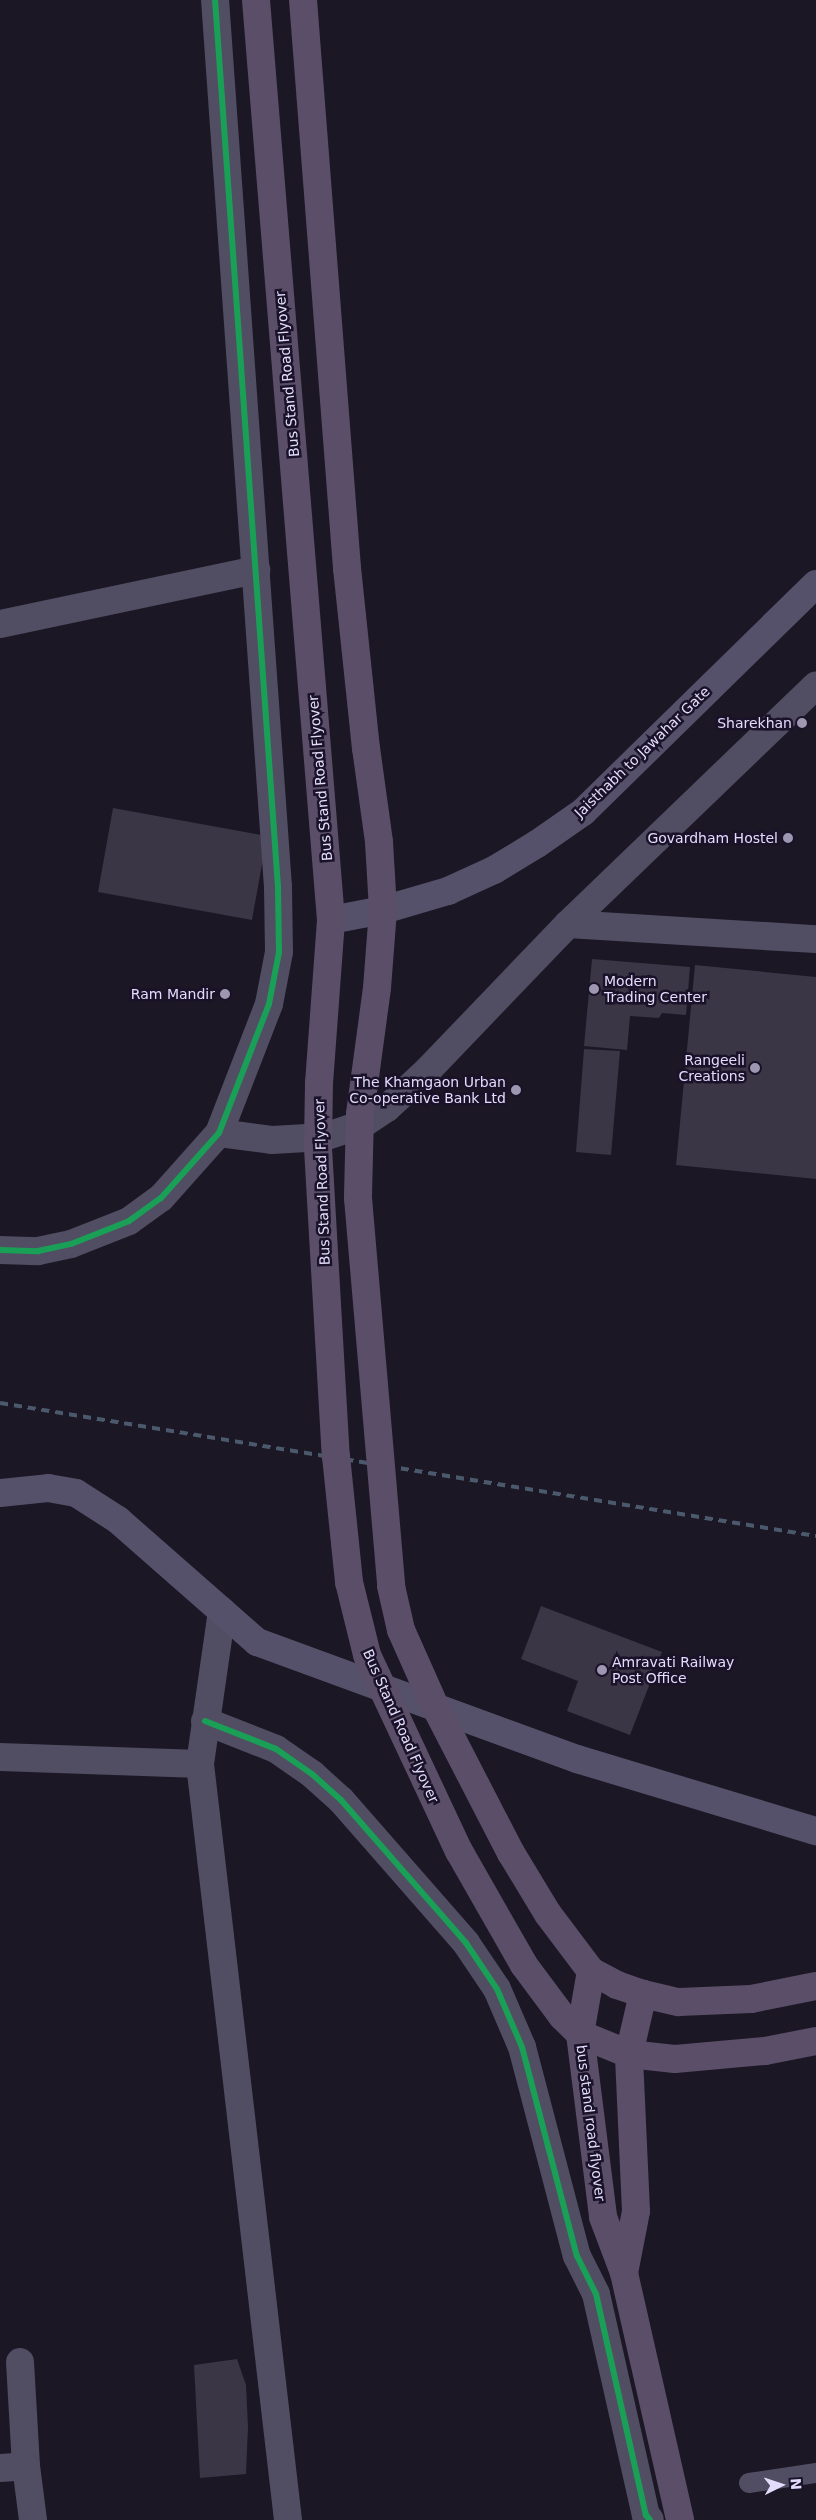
<!DOCTYPE html>
<html>
<head>
<meta charset="utf-8">
<style>
	body { margin:0 }
	#map { position:relative; width:816px; height:2520px; overflow:hidden; background:#1b1724; font-family:"DejaVu Sans",sans-serif }
	div>[style] { position:absolute }
	.building>* { inset:0; background:#3a3645 }
	.lane>* { height:20px; margin:-10px; padding:0 10px; transform-origin:10px; border-radius:10px; background:#514d63 }
	.street>* { height:28px; margin:-14px; padding:0 14px; transform-origin:14px; border-radius:14px; background:#514d63 }
	.secondary>* { height:28px; margin:-14px; padding:0 14px; transform-origin:14px; border-radius:14px; background:#56516a }
	.primary>* { height:28px; margin:-14px; padding:0 14px; transform-origin:14px; border-radius:14px; background:#5a4e68 }
	.rail>* { height:4px; margin-top:-2px; transform-origin:0; background:repeating-linear-gradient(90deg,#4b596c 0 8px,transparent 0 14px) }
	.primary-bridge>* { height:28px; margin:-14px; padding:0 14px; transform-origin:14px; border-radius:14px; background:#5a4e68 }
	.cycleway>* { height:6px; margin:-3px; padding:0 3px; transform-origin:3px; border-radius:3px; background:#1a9f57 }
	.dots>* { width:14px; height:14px; translate:-50% -50%; box-sizing:border-box; border:2px solid #191229; border-radius:50% }
	span { translate:-50% -50%; white-space:nowrap; text-align:center; line-height:1.15; -webkit-text-stroke:5px #191229; paint-order:stroke }
	.street-label { font-size:14px; color:#e3dcfd }
	.poi-label { font-size:14px; color:#e3dcfd }
	.right { translate:-100% -50%; text-align:right }
	.left { translate:0 -50%; text-align:left }
	.north { position:absolute; left:756px; top:2460px; width:50px; height:50px; -webkit-text-stroke:4px #191229; paint-order:stroke; rotate:86deg; font-size:14px; font-weight:700; line-height:20px; text-align:center; color:#e3dcfd }
	.north::after { content:''; display:block; margin:auto; width:18px; height:22px; background:#e3dcfd; clip-path:polygon(50% 0,100% 100%,50% 72%,0 100%) }
</style>
</head>
<body>
<div id="map">
	<div class="building">
		<i style="clip-path:polygon(113px 808px,267px 836px,252px 920px,98px 892px)"></i>
		<i style="clip-path:polygon(592px 959px,690px 967px,686px 1015px,662px 1013px,659px 1018px,630px 1016px,627px 1050px,584px 1046px)"></i>
		<i style="clip-path:polygon(695px 965px,816px 977px,816px 1179px,676px 1165px)"></i>
		<i style="clip-path:polygon(584px 1049px,620px 1051px,611px 1155px,576px 1152px)"></i>
		<i style="clip-path:polygon(541px 1606px,662px 1652px,630px 1735px,567px 1711px,578px 1681px,521px 1659px)"></i>
		<i style="clip-path:polygon(237px 2359px,246px 2385px,248px 2427px,246px 2474px,200px 2478px,194px 2365px)"></i>
	</div>
	<div class="lane">
		<i style="left:749px;top:2483px;width:68px;rotate:-8.5deg"></i>
	</div>
	<div class="street">
		<i style="left:0;top:624px;width:262px;rotate:-11.9deg"></i>
		<i style="left:568px;top:924px;width:248px;rotate:3.5deg"></i>
		<i style="left:219px;top:1133px;width:53px;rotate:7.5deg"></i>
		<i style="left:272px;top:1140px;width:52px;rotate:-3.3deg"></i>
		<i style="left:324px;top:1137px;width:41px;rotate:-18.4deg"></i>
		<i style="left:363px;top:1124px;width:29px;rotate:-34deg"></i>
		<i style="left:387px;top:1108px;width:56px;rotate:-42.8deg"></i>
		<i style="left:428px;top:1070px;width:202px;rotate:-46.2deg"></i>
		<i style="left:568px;top:924px;width:344px;rotate:-43.9deg"></i>
		<i style="left:0;top:1250px;width:38px;rotate:2deg"></i>
		<i style="left:38px;top:1251px;width:34px;rotate:-12deg"></i>
		<i style="left:71px;top:1244px;width:62px;rotate:-21.6deg"></i>
		<i style="left:129px;top:1221px;width:39px;rotate:-36deg"></i>
		<i style="left:161px;top:1198px;width:87px;rotate:-48.3deg"></i>
		<i style="left:219px;top:1133px;width:138px;rotate:-68.8deg"></i>
		<i style="left:269px;top:1004px;width:53px;rotate:-79.1deg"></i>
		<i style="left:279px;top:952px;width:65px;rotate:-90.9deg"></i>
		<i style="left:278px;top:887px;width:889px;rotate:-94.06deg"></i>
		<i style="left:222px;top:1611px;width:155px;rotate:98.2deg"></i>
		<i style="left:200px;top:1764px;width:761px;rotate:83.36deg"></i>
		<i style="left:205px;top:1721px;width:76px;rotate:21.5deg"></i>
		<i style="left:276px;top:1749px;width:44px;rotate:34.8deg"></i>
		<i style="left:312px;top:1774px;width:39px;rotate:42deg"></i>
		<i style="left:341px;top:1800px;width:190px;rotate:48.8deg"></i>
		<i style="left:466px;top:1943px;width:55px;rotate:56deg"></i>
		<i style="left:497px;top:1989px;width:63px;rotate:66.7deg"></i>
		<i style="left:522px;top:2047px;width:216px;rotate:75.3deg"></i>
		<i style="left:577px;top:2256px;width:42px;rotate:63.4deg"></i>
		<i style="left:596px;top:2294px;width:227px;rotate:77.3deg"></i>
		<i style="left:646px;top:2515px;width:6px;rotate:51deg"></i>
		<i style="left:0;top:1757px;width:200px;rotate:2deg"></i>
		<i style="left:20px;top:2362px;width:104px;rotate:86.7deg"></i>
		<i style="left:26px;top:2466px;width:54px;rotate:82.6deg"></i>
		<i style="left:0;top:2468px;width:26px;rotate:-4deg"></i>
	</div>
	<div class="secondary">
		<i style="left:331px;top:920px;width:53px;rotate:-10.9deg"></i>
		<i style="left:383px;top:910px;width:68px;rotate:-16.3deg"></i>
		<i style="left:448px;top:891px;width:51px;rotate:-24.5deg"></i>
		<i style="left:494px;top:870px;width:50px;rotate:-31.2deg"></i>
		<i style="left:537px;top:844px;width:56px;rotate:-34.8deg"></i>
		<i style="left:583px;top:812px;width:326px;rotate:-44.4deg"></i>
		<i style="left:0;top:1493px;width:48px;rotate:-5.9deg"></i>
		<i style="left:48px;top:1488px;width:28px;rotate:10deg"></i>
		<i style="left:76px;top:1493px;width:50px;rotate:32.7deg"></i>
		<i style="left:118px;top:1520px;width:185px;rotate:41.3deg"></i>
		<i style="left:257px;top:1642px;width:341px;rotate:20.1deg"></i>
		<i style="left:577px;top:1759px;width:250px;rotate:16.8deg"></i>
	</div>
	<div class="primary">
		<i style="left:591px;top:1971px;width:64px;rotate:99.9deg"></i>
		<i style="left:580px;top:2034px;width:184px;rotate:82.8deg"></i>
		<i style="left:603px;top:2217px;width:60px;rotate:69.4deg"></i>
		<i style="left:624px;top:2273px;width:253px;rotate:77.2deg"></i>
		<i style="left:624px;top:2273px;width:63px;rotate:-79deg"></i>
		<i style="left:636px;top:2211px;width:157px;rotate:-92.6deg"></i>
		<i style="left:629px;top:2054px;width:62px;rotate:-76.9deg"></i>
	</div>
	<div class="rail">
		<i style="left:0;top:1403px;width:827px;rotate:9.26deg"></i>
	</div>
	<div class="primary-bridge">
		<i style="left:256px;top:0;width:923px;rotate:85.34deg"></i>
		<i style="left:331px;top:920px;width:162px;rotate:94.2deg"></i>
		<i style="left:319px;top:1082px;width:66px;rotate:90.9deg"></i>
		<i style="left:318px;top:1148px;width:309px;rotate:86.7deg"></i>
		<i style="left:336px;top:1456px;width:127px;rotate:84.1deg"></i>
		<i style="left:349px;top:1582px;width:75px;rotate:76.1deg"></i>
		<i style="left:367px;top:1655px;width:217px;rotate:64.9deg"></i>
		<i style="left:459px;top:1851px;width:131px;rotate:60.3deg"></i>
		<i style="left:524px;top:1965px;width:64px;rotate:53.3deg"></i>
		<i style="left:562px;top:2016px;width:25px;rotate:45deg"></i>
		<i style="left:580px;top:2034px;width:53px;rotate:22.2deg"></i>
		<i style="left:629px;top:2054px;width:46px;rotate:6.2deg"></i>
		<i style="left:675px;top:2059px;width:90px;rotate:-5.1deg"></i>
		<i style="left:765px;top:2051px;width:52px;rotate:-11.1deg"></i>
		<i style="left:303px;top:0;width:570px;rotate:85.57deg"></i>
		<i style="left:347px;top:568px;width:181px;rotate:84deg"></i>
		<i style="left:366px;top:748px;width:95px;rotate:82.1deg"></i>
		<i style="left:379px;top:842px;width:68px;rotate:86.6deg"></i>
		<i style="left:383px;top:910px;width:78px;rotate:94.4deg"></i>
		<i style="left:377px;top:988px;width:127px;rotate:97.7deg"></i>
		<i style="left:360px;top:1114px;width:84px;rotate:91.4deg"></i>
		<i style="left:358px;top:1198px;width:389px;rotate:85.1deg"></i>
		<i style="left:391px;top:1586px;width:45px;rotate:77.2deg"></i>
		<i style="left:401px;top:1630px;width:81px;rotate:66deg"></i>
		<i style="left:434px;top:1704px;width:168px;rotate:62.7deg"></i>
		<i style="left:511px;top:1853px;width:71px;rotate:58.8deg"></i>
		<i style="left:548px;top:1914px;width:71px;rotate:53deg"></i>
		<i style="left:591px;top:1971px;width:30px;rotate:28deg"></i>
		<i style="left:617px;top:1985px;width:28px;rotate:19deg"></i>
		<i style="left:643px;top:1994px;width:37px;rotate:13deg"></i>
		<i style="left:679px;top:2002px;width:72px;rotate:-2.4deg"></i>
		<i style="left:751px;top:1999px;width:66px;rotate:-11.3deg"></i>
	</div>
	<div class="cycleway">
		<i style="left:0;top:1250px;width:38px;rotate:2deg"></i>
		<i style="left:38px;top:1251px;width:34px;rotate:-12deg"></i>
		<i style="left:71px;top:1244px;width:62px;rotate:-21.6deg"></i>
		<i style="left:129px;top:1221px;width:39px;rotate:-36deg"></i>
		<i style="left:161px;top:1198px;width:87px;rotate:-48.3deg"></i>
		<i style="left:219px;top:1133px;width:138px;rotate:-68.8deg"></i>
		<i style="left:269px;top:1004px;width:53px;rotate:-79.1deg"></i>
		<i style="left:279px;top:952px;width:65px;rotate:-90.9deg"></i>
		<i style="left:278px;top:887px;width:889px;rotate:-94.06deg"></i>
		<i style="left:205px;top:1721px;width:76px;rotate:21.5deg"></i>
		<i style="left:276px;top:1749px;width:44px;rotate:34.8deg"></i>
		<i style="left:312px;top:1774px;width:39px;rotate:42deg"></i>
		<i style="left:341px;top:1800px;width:190px;rotate:48.8deg"></i>
		<i style="left:466px;top:1943px;width:55px;rotate:56deg"></i>
		<i style="left:497px;top:1989px;width:63px;rotate:66.7deg"></i>
		<i style="left:522px;top:2047px;width:216px;rotate:75.3deg"></i>
		<i style="left:577px;top:2256px;width:42px;rotate:63.4deg"></i>
		<i style="left:596px;top:2294px;width:227px;rotate:77.3deg"></i>
		<i style="left:646px;top:2515px;width:6px;rotate:51deg"></i>
	</div>
	<div class="dots">
		<i style="left:802px;top:723px;background:#9d97b1"></i>
		<i style="left:788px;top:838px;background:#9d97b1"></i>
		<i style="left:594px;top:989px;background:#9d97b1"></i>
		<i style="left:225px;top:994px;background:#9d97b1"></i>
		<i style="left:755px;top:1068px;background:#9d97b1"></i>
		<i style="left:516px;top:1090px;background:#9d97b1"></i>
		<i style="left:602px;top:1670px;background:#9d97b1"></i>
	</div>
	<div class="street-label">
		<span style="left:287px;top:374px;rotate:-95deg">Bus Stand Road Flyover</span>
		<span style="left:642px;top:752px;rotate:-44deg">Jaisthabh to Jawahar Gate</span>
		<span style="left:320px;top:778px;rotate:-95deg">Bus Stand Road Flyover</span>
		<span style="left:322px;top:1182px;rotate:-92deg">Bus Stand Road Flyover</span>
		<span style="left:401px;top:1726px;rotate:66deg">Bus Stand Road Flyover</span>
		<span style="left:591px;top:2123px;rotate:83deg">bus stand road flyover</span>
	</div>
	<div class="poi-label">
		<span class="right" style="left:792px;top:723px">Sharekhan</span>
		<span class="right" style="left:778px;top:838px">Govardham Hostel</span>
		<span class="left" style="left:604px;top:989px">Modern<br>Trading Center</span>
		<span class="right" style="left:215px;top:994px">Ram Mandir</span>
		<span class="right" style="left:745px;top:1068px">Rangeeli<br>Creations</span>
		<span class="right" style="left:506px;top:1090px">The Khamgaon Urban<br>Co-operative Bank Ltd</span>
		<span class="left" style="left:612px;top:1670px">Amravati Railway<br>Post Office</span>
	</div>
	<div class="north">N</div>
</div>
</body>
</html>
